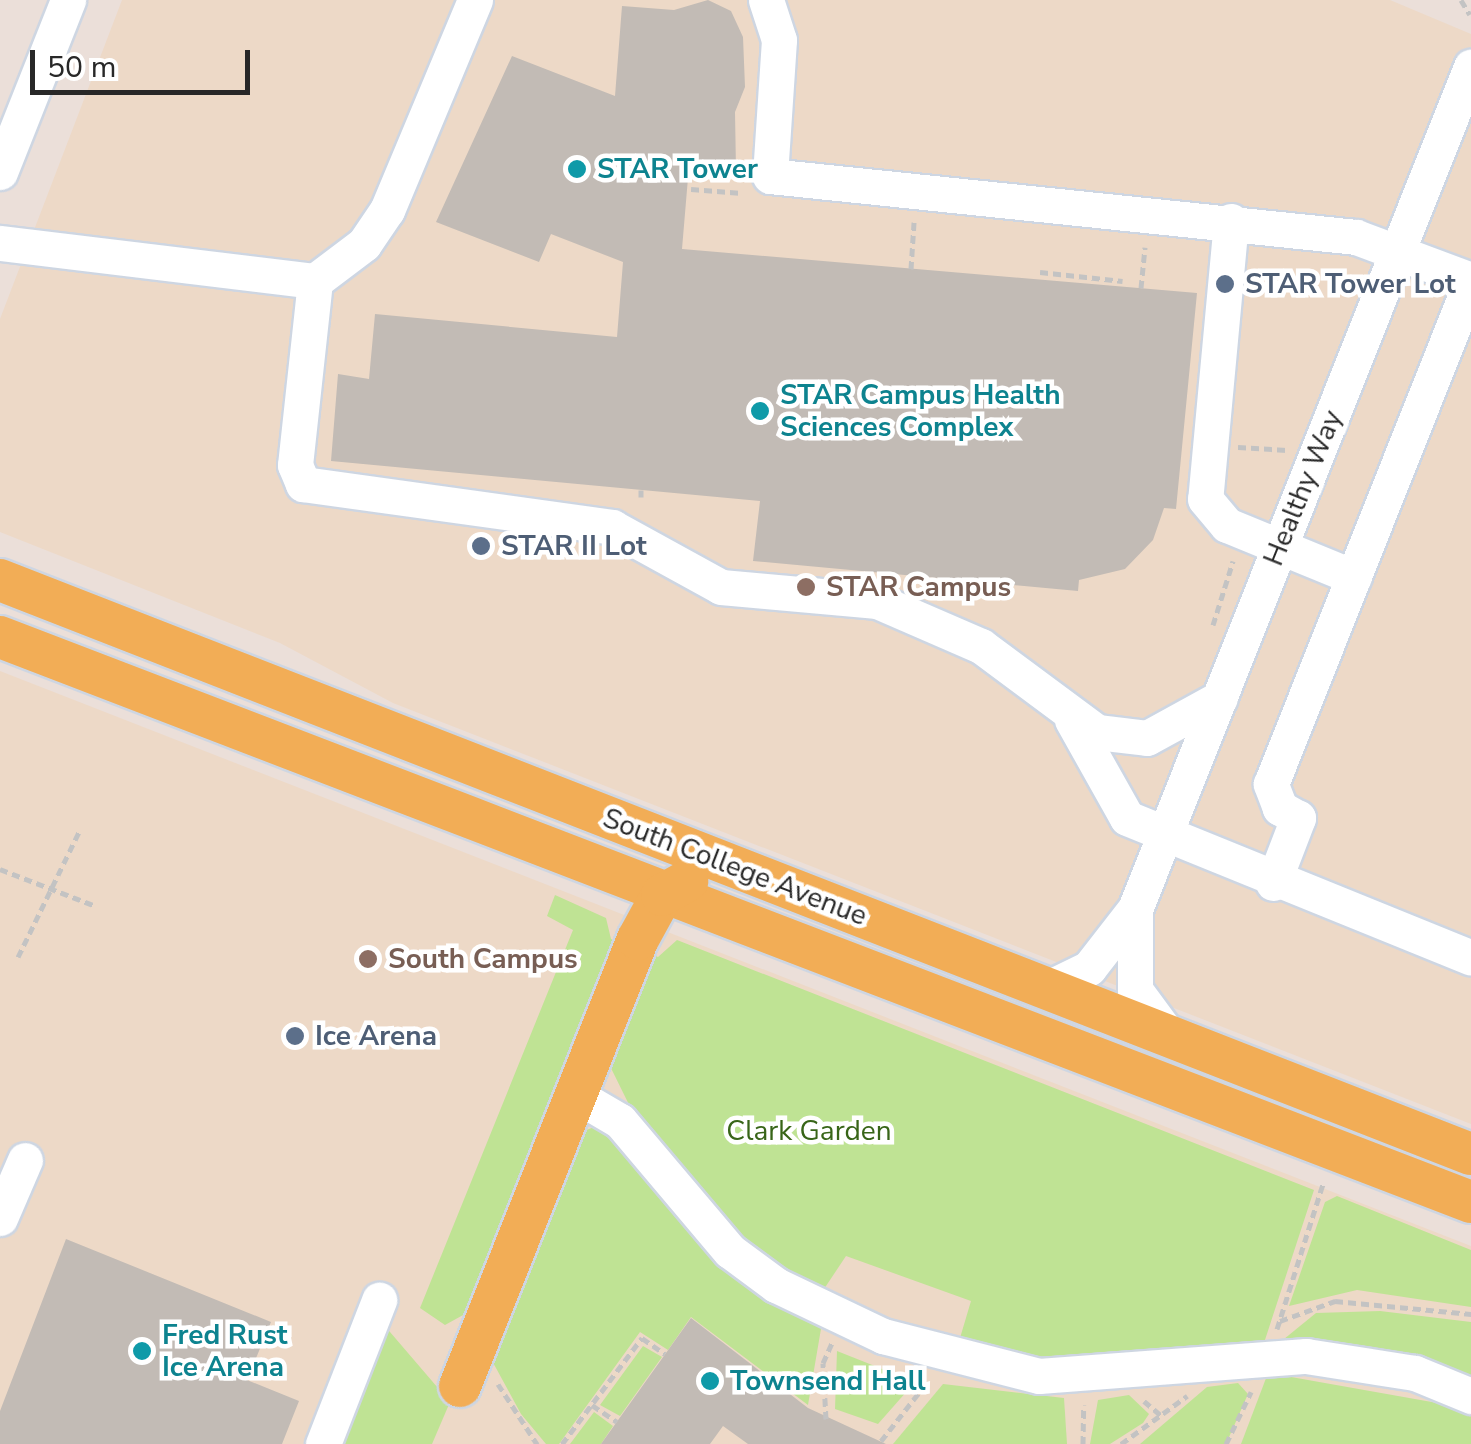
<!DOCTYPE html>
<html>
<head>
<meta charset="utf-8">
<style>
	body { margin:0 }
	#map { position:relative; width:1471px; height:1444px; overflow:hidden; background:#ebdfd9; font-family:"Nunito Sans",sans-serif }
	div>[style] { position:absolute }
	.education>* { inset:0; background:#edd9c7 }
	.green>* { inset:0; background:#bfe394 }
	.building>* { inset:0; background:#c2bbb5 }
	.path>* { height:5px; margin-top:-2.5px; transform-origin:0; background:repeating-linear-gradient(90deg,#c3c3c3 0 8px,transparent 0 13px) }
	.roads { filter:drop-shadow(2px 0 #ced6e2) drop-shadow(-2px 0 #ced6e2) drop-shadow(0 2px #ced6e2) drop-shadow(0 -2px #ced6e2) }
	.minor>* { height:35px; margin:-17.5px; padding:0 17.5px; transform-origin:17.5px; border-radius:17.5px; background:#fff }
	.major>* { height:42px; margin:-21px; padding:0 21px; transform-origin:21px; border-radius:21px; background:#f2ad56 }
	.dots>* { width:28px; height:28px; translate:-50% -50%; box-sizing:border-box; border:5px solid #fff; border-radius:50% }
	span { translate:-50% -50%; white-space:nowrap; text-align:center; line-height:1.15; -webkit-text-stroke:9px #fff; paint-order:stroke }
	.culture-label { font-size:28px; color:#0d838f; font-weight:700 }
	.left { translate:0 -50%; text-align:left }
	.service-label { font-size:28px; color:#4e5e75; font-weight:700 }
	.street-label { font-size:28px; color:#282828 }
	.education-label { font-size:28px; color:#785e54; font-weight:700 }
	.park-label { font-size:28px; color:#386518 }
	.scale { position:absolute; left:30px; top:50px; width:220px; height:45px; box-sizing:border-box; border:5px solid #282828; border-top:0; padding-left:12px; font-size:30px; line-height:35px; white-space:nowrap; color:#282828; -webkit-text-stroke:8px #fff; paint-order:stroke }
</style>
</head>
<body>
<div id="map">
	<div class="education">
		<i style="clip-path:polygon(122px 0,1390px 0,1471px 34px,1471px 1124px,393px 703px,280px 643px,0 532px,0 319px)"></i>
		<i style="clip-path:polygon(0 671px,1471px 1246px,1471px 1444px,0 1444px)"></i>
	</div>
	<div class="green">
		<i style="clip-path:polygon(555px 895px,606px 918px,611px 939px,623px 944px,474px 1309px,445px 1325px,420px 1308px,573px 930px,547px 916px)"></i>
		<i style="clip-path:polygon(677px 940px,1314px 1190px,1263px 1346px,1042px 1364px,968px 1349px,960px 1338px,971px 1301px,846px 1256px,822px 1292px,767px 1266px,641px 1129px,607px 1060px,648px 953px,658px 957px)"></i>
		<i style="clip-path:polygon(594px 1127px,625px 1145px,718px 1258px,822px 1323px,808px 1405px,691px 1317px,668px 1350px,640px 1332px,559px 1444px,546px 1444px,521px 1414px,490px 1357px,579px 1133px)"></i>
		<i style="clip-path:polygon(1337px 1196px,1471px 1250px,1471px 1307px,1357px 1290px,1289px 1306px,1325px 1202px)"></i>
		<i style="clip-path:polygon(1380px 1311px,1471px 1322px,1471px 1382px,1273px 1348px,1316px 1313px)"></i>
		<i style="clip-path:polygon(384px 1325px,450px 1402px,432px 1444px,333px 1444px)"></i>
		<i style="clip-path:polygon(643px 1346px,662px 1357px,620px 1416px,600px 1405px)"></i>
		<i style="clip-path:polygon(837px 1351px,915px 1382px,878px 1424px,835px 1409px)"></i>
		<i style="clip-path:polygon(1268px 1373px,1443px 1404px,1471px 1416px,1471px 1444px,1241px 1444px)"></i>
		<i style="clip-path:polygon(1238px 1383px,1248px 1394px,1226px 1444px,1140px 1444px,1207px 1387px)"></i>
		<i style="clip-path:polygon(943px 1384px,1064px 1398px,1067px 1444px,893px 1444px)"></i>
		<i style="clip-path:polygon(1129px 1395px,1149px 1414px,1143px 1423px,1110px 1444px,1090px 1444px,1098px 1400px)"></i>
		<i style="clip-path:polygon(594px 1412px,613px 1426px,601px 1444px,570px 1444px)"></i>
	</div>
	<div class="building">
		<i style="clip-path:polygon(708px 0,731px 11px,743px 37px,745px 87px,735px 112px,736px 170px,689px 166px,682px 249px,1197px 293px,1176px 509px,1164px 508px,1153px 540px,1125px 569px,1079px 580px,1078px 591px,753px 561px,760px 501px,331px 461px,338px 374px,369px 379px,375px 314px,617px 337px,623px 262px,551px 234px,539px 262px,436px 222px,512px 56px,615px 96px,622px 6px,674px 10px)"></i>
		<i style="clip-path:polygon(66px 1239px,271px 1322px,247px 1380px,299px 1401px,282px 1444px,0 1444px,0 1411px)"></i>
		<i style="clip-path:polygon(691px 1318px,808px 1408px,886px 1444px,748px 1444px,723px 1426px,710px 1444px,601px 1444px)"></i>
	</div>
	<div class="path">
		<i style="left:1461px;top:0;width:17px;rotate:59deg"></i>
		<i style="left:691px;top:189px;width:51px;rotate:4.5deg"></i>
		<i style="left:911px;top:269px;width:47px;rotate:-86.3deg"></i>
		<i style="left:1040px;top:272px;width:83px;rotate:6.2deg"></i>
		<i style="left:1141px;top:288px;width:41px;rotate:-84.4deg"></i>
		<i style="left:1238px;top:447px;width:49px;rotate:3.5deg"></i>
		<i style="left:641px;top:497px;width:7px;rotate:-90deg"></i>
		<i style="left:1213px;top:625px;width:67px;rotate:-72.6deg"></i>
		<i style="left:0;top:869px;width:103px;rotate:21.1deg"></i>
		<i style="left:18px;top:957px;width:141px;rotate:-64deg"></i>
		<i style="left:1280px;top:1321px;width:59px;rotate:-20deg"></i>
		<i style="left:1335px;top:1301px;width:137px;rotate:5.5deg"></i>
		<i style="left:1277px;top:1329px;width:152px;rotate:-72.4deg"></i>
		<i style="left:498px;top:1384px;width:72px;rotate:57deg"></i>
		<i style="left:1144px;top:1401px;width:25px;rotate:40deg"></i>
		<i style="left:592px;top:1405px;width:30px;rotate:34deg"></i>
		<i style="left:826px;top:1419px;width:56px;rotate:-93.1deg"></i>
		<i style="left:823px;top:1363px;width:22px;rotate:-66deg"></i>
		<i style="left:881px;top:1441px;width:76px;rotate:-51.9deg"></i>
		<i style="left:562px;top:1444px;width:133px;rotate:-53deg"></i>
		<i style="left:642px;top:1338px;width:28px;rotate:35deg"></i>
		<i style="left:1083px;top:1444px;width:39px;rotate:-89deg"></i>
		<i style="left:1121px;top:1444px;width:82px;rotate:-36deg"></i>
		<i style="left:1226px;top:1444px;width:58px;rotate:-64.3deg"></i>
	</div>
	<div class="roads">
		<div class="minor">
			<i style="left:475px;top:0;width:228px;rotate:112.7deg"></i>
			<i style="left:387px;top:210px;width:41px;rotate:124.1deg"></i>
			<i style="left:364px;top:244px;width:61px;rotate:142.9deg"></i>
			<i style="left:315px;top:281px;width:185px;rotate:96.2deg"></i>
			<i style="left:295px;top:465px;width:21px;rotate:67deg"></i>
			<i style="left:303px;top:484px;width:312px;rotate:7.9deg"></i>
			<i style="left:612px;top:527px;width:124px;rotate:28.8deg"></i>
			<i style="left:721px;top:587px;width:157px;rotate:5.1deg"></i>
			<i style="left:877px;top:601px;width:113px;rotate:23.4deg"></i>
			<i style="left:981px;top:646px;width:144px;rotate:36.6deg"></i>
			<i style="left:1097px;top:732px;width:50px;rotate:6.8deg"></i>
			<i style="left:1147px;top:738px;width:83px;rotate:-28.7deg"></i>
			<i style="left:766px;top:0;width:42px;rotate:72deg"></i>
			<i style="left:779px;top:40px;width:136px;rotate:93.8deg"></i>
			<i style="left:770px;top:176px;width:589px;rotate:5.94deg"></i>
			<i style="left:1356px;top:237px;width:123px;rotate:20.5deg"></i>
			<i style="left:0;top:172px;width:185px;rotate:-68.4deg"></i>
			<i style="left:1231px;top:221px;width:279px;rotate:95.3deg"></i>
			<i style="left:1205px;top:499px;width:34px;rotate:50deg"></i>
			<i style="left:1227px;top:525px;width:137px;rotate:22.3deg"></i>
			<i style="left:0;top:243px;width:317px;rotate:6.9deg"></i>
			<i style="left:1072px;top:720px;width:112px;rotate:60.7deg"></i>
			<i style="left:1127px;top:818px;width:371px;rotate:22.1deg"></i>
			<i style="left:1273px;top:883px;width:70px;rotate:-69deg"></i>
			<i style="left:1298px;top:818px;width:21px;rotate:-151deg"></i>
			<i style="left:1280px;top:808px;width:26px;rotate:-111deg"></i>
			<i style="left:1271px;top:784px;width:540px;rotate:-68.28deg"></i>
			<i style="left:1135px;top:911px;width:79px;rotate:90deg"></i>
			<i style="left:1135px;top:990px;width:57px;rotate:53.5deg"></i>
			<i style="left:1046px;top:989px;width:48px;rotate:-26deg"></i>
			<i style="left:1089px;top:968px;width:75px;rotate:-52.1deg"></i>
			<i style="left:1135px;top:909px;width:907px;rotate:-68.25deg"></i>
			<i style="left:574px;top:1094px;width:53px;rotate:30.4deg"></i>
			<i style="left:620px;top:1121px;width:170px;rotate:49.8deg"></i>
			<i style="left:730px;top:1251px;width:57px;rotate:36.5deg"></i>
			<i style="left:776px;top:1285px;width:119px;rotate:25.5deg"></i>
			<i style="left:883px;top:1336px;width:161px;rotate:14.4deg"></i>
			<i style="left:1039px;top:1376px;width:268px;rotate:-4.3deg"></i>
			<i style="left:1306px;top:1356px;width:110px;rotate:8.9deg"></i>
			<i style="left:1415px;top:1373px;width:61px;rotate:22.3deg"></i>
			<i style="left:0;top:1218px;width:63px;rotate:-66.7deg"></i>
			<i style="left:323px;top:1444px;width:155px;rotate:-68.7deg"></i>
		</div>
		<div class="major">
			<i style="left:0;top:580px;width:1579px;rotate:21.32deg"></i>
			<i style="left:0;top:637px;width:1576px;rotate:21.01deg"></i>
			<i style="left:460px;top:1386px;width:481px;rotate:-68.3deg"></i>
			<i style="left:638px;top:939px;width:50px;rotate:-61.4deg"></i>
			<i style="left:662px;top:895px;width:29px;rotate:-29deg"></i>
		</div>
	</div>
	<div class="dots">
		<i style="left:577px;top:169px;background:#0f9aa8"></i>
		<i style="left:1225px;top:284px;background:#5c6f8a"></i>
		<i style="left:760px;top:411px;background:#0f9aa8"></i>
		<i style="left:481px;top:546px;background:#5c6f8a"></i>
		<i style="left:806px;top:587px;background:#8d6e63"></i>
		<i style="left:368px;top:959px;background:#8d6e63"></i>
		<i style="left:295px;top:1036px;background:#5c6f8a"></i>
		<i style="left:142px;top:1351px;background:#0f9aa8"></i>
		<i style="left:710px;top:1381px;background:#0f9aa8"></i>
	</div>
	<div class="culture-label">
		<span class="left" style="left:597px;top:169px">STAR Tower</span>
		<span class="left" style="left:780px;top:411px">STAR Campus Health<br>Sciences Complex</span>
		<span class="left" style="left:162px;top:1351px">Fred Rust<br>Ice Arena</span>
		<span class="left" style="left:730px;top:1381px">Townsend Hall</span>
	</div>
	<div class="service-label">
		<span class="left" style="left:1245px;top:284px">STAR Tower Lot</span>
		<span class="left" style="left:501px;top:546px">STAR II Lot</span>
		<span class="left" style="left:315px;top:1036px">Ice Arena</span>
	</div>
	<div class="street-label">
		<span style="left:1303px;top:488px;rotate:-68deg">Healthy Way</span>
		<span style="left:735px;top:867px;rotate:21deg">South College Avenue</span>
	</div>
	<div class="education-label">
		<span class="left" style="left:826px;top:587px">STAR Campus</span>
		<span class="left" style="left:388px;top:959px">South Campus</span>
	</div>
	<div class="park-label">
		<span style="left:809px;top:1131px">Clark Garden</span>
	</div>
	<div class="scale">50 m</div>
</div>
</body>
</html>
